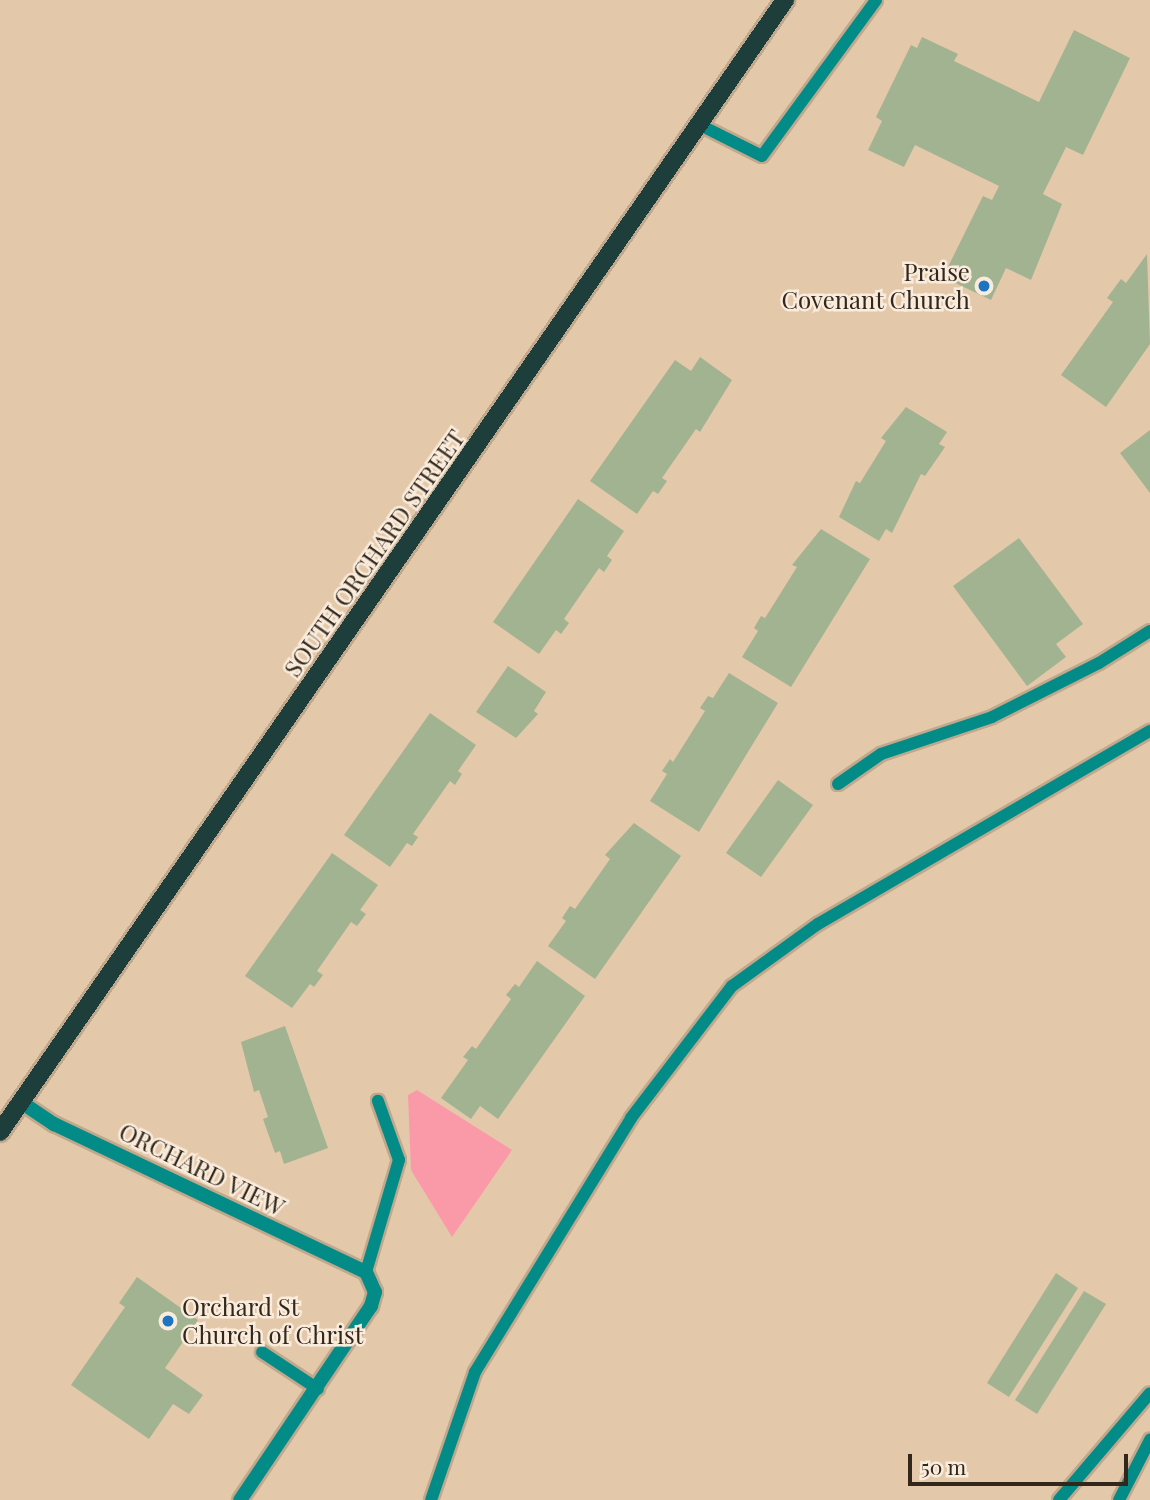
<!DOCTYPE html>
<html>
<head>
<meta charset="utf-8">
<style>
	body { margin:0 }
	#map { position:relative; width:1150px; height:1500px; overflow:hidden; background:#e4c8aa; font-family:"Playfair Display",serif }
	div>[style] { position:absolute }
	.green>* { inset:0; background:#fa9aa9 }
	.building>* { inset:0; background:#a2b392 }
	.roads { filter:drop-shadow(2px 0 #c0a88d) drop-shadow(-2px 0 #c0a88d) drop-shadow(0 2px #c0a88d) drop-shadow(0 -2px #c0a88d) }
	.service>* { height:12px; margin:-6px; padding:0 6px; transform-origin:6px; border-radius:6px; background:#038c87 }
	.minor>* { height:14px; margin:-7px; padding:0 7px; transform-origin:7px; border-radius:7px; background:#038c87 }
	.primary>* { height:18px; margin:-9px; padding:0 9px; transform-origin:9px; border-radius:9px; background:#1e3e3c }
	.dots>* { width:19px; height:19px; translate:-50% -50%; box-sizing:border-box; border:4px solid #faecdc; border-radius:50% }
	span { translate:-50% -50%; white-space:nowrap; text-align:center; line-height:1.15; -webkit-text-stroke:5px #faecdc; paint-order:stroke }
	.poi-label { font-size:24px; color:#31271b }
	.right { translate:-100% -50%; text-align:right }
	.left { translate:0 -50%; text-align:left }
	.street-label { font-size:24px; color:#31271b }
	.scale { position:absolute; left:908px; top:1454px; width:220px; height:32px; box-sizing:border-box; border:4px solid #31271b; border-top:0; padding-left:9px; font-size:21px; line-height:24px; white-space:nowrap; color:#31271b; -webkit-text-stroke:5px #faecdc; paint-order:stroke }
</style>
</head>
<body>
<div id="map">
	<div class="green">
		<i style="clip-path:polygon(417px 1090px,512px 1150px,452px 1237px,411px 1170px,408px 1095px)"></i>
	</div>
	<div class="building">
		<i style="clip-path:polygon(1074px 30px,1130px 58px,1083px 155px,1066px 147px,1043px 194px,1062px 204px,1031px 280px,1006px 268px,991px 300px,943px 277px,983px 196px,992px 200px,999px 186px,915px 145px,904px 167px,868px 150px,882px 121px,876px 117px,911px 45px,917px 48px,922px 37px,958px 54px,954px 61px,1039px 102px)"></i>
		<i style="clip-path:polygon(1147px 254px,1150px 344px,1106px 407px,1061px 375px,1113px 302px,1107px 298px,1121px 279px,1126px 283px)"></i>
		<i style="clip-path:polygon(700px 357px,732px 380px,700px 432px,696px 429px,662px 478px,667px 481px,658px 494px,653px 491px,637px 514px,590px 481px,675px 360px,691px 371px)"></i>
		<i style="clip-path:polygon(906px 407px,947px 432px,939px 444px,945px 447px,925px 476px,921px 474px,892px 533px,886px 529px,879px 541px,839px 517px,856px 481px,860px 483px,886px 441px,881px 438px)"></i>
		<i style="clip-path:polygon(1150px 430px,1150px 493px,1120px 453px)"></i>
		<i style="clip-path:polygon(578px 499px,624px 531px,607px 556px,612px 560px,604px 572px,599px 568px,564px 619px,569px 623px,561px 634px,556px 630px,539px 654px,493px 622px)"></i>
		<i style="clip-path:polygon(821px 529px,870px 559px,791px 687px,742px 657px,758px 631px,754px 628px,761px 616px,765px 618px,797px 567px,792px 565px)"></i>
		<i style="clip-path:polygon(1019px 538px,1083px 624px,1056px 644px,1066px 657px,1027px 686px,953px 586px)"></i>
		<i style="clip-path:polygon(508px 666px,546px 692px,534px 711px,538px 714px,516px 738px,476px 712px)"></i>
		<i style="clip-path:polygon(729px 673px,778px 703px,699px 832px,650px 801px,667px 774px,662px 771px,670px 759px,673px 762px,705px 711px,700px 708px,708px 696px,713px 698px)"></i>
		<i style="clip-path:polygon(430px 713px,476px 745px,458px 771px,462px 774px,455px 785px,450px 781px,413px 834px,418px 837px,412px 846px,407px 843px,390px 867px,344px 835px)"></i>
		<i style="clip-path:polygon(778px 780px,813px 805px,761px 877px,726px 853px)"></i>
		<i style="clip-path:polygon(634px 823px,681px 856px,595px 979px,548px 946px,566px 921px,562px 918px,570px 906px,575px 909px,610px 859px,605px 855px)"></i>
		<i style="clip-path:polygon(332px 853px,378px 885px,360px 910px,366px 914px,357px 926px,351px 922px,317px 971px,323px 975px,314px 987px,310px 984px,292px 1008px,245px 976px)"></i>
		<i style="clip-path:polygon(537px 961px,585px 996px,498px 1119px,480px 1106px,471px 1119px,441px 1098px,468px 1060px,463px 1057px,472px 1046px,476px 1049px,511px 999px,506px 995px,515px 984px,519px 987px)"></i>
		<i style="clip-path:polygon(285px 1026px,328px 1148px,284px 1164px,280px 1151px,275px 1153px,263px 1119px,268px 1117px,259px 1090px,254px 1092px,241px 1042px)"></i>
		<i style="clip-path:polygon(1056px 1273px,1078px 1288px,1009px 1397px,987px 1383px)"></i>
		<i style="clip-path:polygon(137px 1277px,198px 1320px,165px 1368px,203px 1395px,189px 1414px,173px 1404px,149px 1439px,71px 1385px,125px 1307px,119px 1303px)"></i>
		<i style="clip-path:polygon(1084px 1291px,1106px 1304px,1037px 1414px,1015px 1400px)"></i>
	</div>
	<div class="roads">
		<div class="service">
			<i style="left:700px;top:125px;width:69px;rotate:26.6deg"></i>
			<i style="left:762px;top:156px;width:193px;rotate:-53.8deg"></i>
			<i style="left:838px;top:784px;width:52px;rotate:-34.9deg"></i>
			<i style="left:881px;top:754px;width:117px;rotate:-18.4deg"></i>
			<i style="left:992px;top:717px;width:120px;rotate:-26.8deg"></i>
			<i style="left:1099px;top:663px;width:60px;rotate:-32.1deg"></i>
			<i style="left:366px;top:1272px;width:117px;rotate:-73.6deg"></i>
			<i style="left:399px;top:1160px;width:63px;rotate:-109.6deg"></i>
			<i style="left:262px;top:1352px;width:67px;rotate:33.5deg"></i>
			<i style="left:431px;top:1500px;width:135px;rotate:-71deg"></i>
			<i style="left:475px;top:1372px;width:298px;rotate:-58.4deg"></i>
			<i style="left:631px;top:1118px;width:166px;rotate:-52.6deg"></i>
			<i style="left:732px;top:986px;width:106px;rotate:-35.8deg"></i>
			<i style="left:818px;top:924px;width:384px;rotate:-30.2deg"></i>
			<i style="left:1059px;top:1500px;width:140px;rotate:-49.6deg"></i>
			<i style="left:1119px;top:1500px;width:68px;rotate:-62.7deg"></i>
		</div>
		<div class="minor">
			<i style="left:21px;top:1102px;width:40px;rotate:34deg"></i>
			<i style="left:54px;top:1124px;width:345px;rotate:25.4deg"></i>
			<i style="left:366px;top:1272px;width:22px;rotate:66deg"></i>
			<i style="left:375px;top:1292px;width:15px;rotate:106deg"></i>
			<i style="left:371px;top:1306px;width:234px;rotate:124deg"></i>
		</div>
		<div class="primary">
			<i style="left:0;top:1132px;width:1378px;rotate:-55.26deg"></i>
		</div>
	</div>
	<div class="dots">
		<i style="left:984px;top:286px;background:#1b75c2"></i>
		<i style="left:168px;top:1321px;background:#1b75c2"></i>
	</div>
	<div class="poi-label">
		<span class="right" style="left:970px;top:286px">Praise<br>Covenant Church</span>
		<span class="left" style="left:182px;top:1321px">Orchard St<br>Church of Christ</span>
	</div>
	<div class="street-label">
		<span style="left:374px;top:553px;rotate:-55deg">SOUTH ORCHARD STREET</span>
		<span style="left:202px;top:1169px;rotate:26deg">ORCHARD VIEW</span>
	</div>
	<div class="scale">50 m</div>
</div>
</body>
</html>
